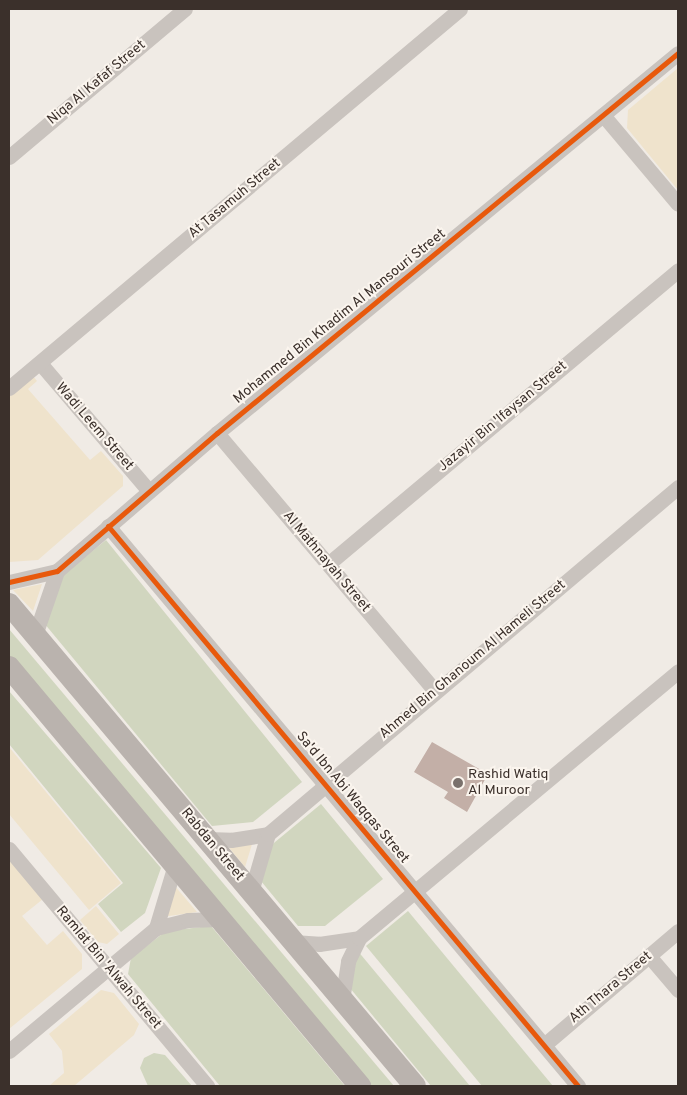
<!DOCTYPE html>
<html>
<head>
<meta charset="utf-8">
<style>
  body { margin:0 }
  #map { position:relative; width:687px; height:1095px; overflow:hidden; background:#f0ebe5; font-family:Overpass,sans-serif }
  div>[style] { position:absolute }
  .green>* { inset:0; background:#d1d6bf }
  .sand>* { inset:0; background:#efe3cc }
  .building>* { inset:0; background:#c3afa7 }
  .street>* { height:15px; margin:-7.5px; padding:0 7.5px; transform-origin:7.5px; border-radius:7.5px; background:#c9c3be }
  .secondary>* { height:22px; margin:-11px; padding:0 11px; transform-origin:11px; border-radius:11px; background:#bab3ae }
  .cycleway>* { height:5px; margin:-2.5px; padding:0 2.5px; transform-origin:2.5px; border-radius:2.5px; background:#e8590c }
  .dots>* { width:14px; height:14px; translate:-50% -50%; box-sizing:border-box; border:2px solid #fbf5ee; border-radius:50% }
  span { translate:-50% -50%; white-space:nowrap; text-align:center; line-height:1.15; -webkit-text-stroke:4px #fbf5ee; paint-order:stroke }
  .street-label { font-size:14px; color:#3b302b }
  .poi-label { font-size:14px; color:#3b302b }
  .left { translate:0 -50%; text-align:left }
  .frame { position:absolute; inset:0; border:10px solid #3b302b; pointer-events:none }
</style>
</head>
<body>
<div id="map">
  <div class="green">
    <i style="clip-path:polygon(106px 540px,302px 782px,253px 822px,212px 826px,44px 623px,58px 579px)"></i>
    <i style="clip-path:polygon(9px 629px,394px 1086px,371px 1086px,9px 656px)"></i>
    <i style="clip-path:polygon(9px 691px,161px 868px,145px 913px,121px 932px,98px 904px,123px 883px,9px 744px)"></i>
    <i style="clip-path:polygon(321px 804px,383px 879px,325px 926px,298px 926px,256px 875px,263px 852px)"></i>
    <i style="clip-path:polygon(408px 911px,553px 1086px,482px 1086px,366px 946px)"></i>
    <i style="clip-path:polygon(211px 926px,345px 1086px,220px 1086px,128px 974px,131px 958px,166px 931px)"></i>
    <i style="clip-path:polygon(357px 950px,470px 1086px,431px 1086px,345px 982px)"></i>
    <i style="clip-path:polygon(154px 1053px,165px 1055px,192px 1086px,148px 1086px,140px 1068px,144px 1058px)"></i>
  </div>
  <div class="sand">
    <i style="clip-path:polygon(678px 68px,678px 190px,627px 128px,628px 110px)"></i>
    <i style="clip-path:polygon(33px 376px,37px 381px,28px 389px,90px 460px,101px 451px,123px 476px,123px 486px,38px 560px,9px 562px,9px 392px)"></i>
    <i style="clip-path:polygon(42px 584px,33px 611px,13px 590px)"></i>
    <i style="clip-path:polygon(9px 747px,121px 883px,89px 910px,9px 814px)"></i>
    <i style="clip-path:polygon(253px 841px,245px 867px,226px 844px)"></i>
    <i style="clip-path:polygon(9px 858px,43px 899px,22px 916px,47px 945px,63px 931px,82px 954px,82px 969px,9px 1029px)"></i>
    <i style="clip-path:polygon(174px 885px,197px 912px,162px 917px)"></i>
    <i style="clip-path:polygon(96px 906px,119px 934px,107px 944px,98px 942px,80px 920px)"></i>
    <i style="clip-path:polygon(101px 990px,114px 993px,139px 1024px,134px 1035px,74px 1086px,49px 1086px,64px 1073px,62px 1051px,49px 1034px)"></i>
  </div>
  <div class="building">
    <i style="clip-path:polygon(432px 742px,488px 774px,467px 812px,444px 798px,448px 792px,414px 772px)"></i>
  </div>
  <div class="street">
    <i style="left:603px;top:115px;width:116px;rotate:49.9deg"></i>
    <i style="left:9px;top:157px;width:230px;rotate:-40.1deg"></i>
    <i style="left:40px;top:363px;width:168px;rotate:49.6deg"></i>
    <i style="left:9px;top:388px;width:589px;rotate:-40.04deg"></i>
    <i style="left:217px;top:433px;width:338px;rotate:49.8deg"></i>
    <i style="left:108px;top:526px;width:731px;rotate:49.99deg"></i>
    <i style="left:328px;top:564px;width:457px;rotate:-40deg"></i>
    <i style="left:9px;top:582px;width:49px;rotate:-12.9deg"></i>
    <i style="left:57px;top:571px;width:211px;rotate:-40.8deg"></i>
    <i style="left:217px;top:433px;width:597px;rotate:-39.5deg"></i>
    <i style="left:35px;top:635px;width:68px;rotate:-71deg"></i>
    <i style="left:207px;top:839px;width:24px;rotate:2deg"></i>
    <i style="left:231px;top:840px;width:37px;rotate:-9deg"></i>
    <i style="left:9px;top:849px;width:309px;rotate:50.1deg"></i>
    <i style="left:251px;top:892px;width:60px;rotate:-73.7deg"></i>
    <i style="left:268px;top:834px;width:537px;rotate:-40.24deg"></i>
    <i style="left:156px;top:928px;width:63px;rotate:-73.3deg"></i>
    <i style="left:293px;top:942px;width:26px;rotate:4deg"></i>
    <i style="left:319px;top:944px;width:40px;rotate:-8.5deg"></i>
    <i style="left:649px;top:956px;width:45px;rotate:49.5deg"></i>
    <i style="left:342px;top:1000px;width:39px;rotate:-81deg"></i>
    <i style="left:348px;top:961px;width:25px;rotate:-64deg"></i>
    <i style="left:359px;top:938px;width:416px;rotate:-39.9deg"></i>
    <i style="left:544px;top:1045px;width:176px;rotate:-40.4deg"></i>
    <i style="left:9px;top:1051px;width:192px;rotate:-39.9deg"></i>
    <i style="left:156px;top:928px;width:33px;rotate:-14deg"></i>
    <i style="left:188px;top:920px;width:32px;rotate:-2deg"></i>
  </div>
  <div class="secondary">
    <i style="left:9px;top:604px;width:630px;rotate:49.89deg"></i>
    <i style="left:9px;top:667px;width:547px;rotate:50.05deg"></i>
  </div>
  <div class="cycleway">
    <i style="left:108px;top:526px;width:731px;rotate:49.99deg"></i>
    <i style="left:9px;top:582px;width:49px;rotate:-12.9deg"></i>
    <i style="left:57px;top:571px;width:211px;rotate:-40.8deg"></i>
    <i style="left:217px;top:433px;width:597px;rotate:-39.5deg"></i>
  </div>
  <div class="dots">
    <i style="left:458px;top:783px;background:#7a716c"></i>
  </div>
  <div class="street-label">
    <span style="left:97px;top:83px;rotate:-40deg">Niqa Al Kafaf Street</span>
    <span style="left:235px;top:199px;rotate:-40deg">At Tasamuh Street</span>
    <span style="left:340px;top:317px;rotate:-39deg">Mohammed Bin Khadim Al Mansouri Street</span>
    <span style="left:503px;top:417px;rotate:-40deg">Jazayir Bin 'Ifaysan Street</span>
    <span style="left:94px;top:427px;rotate:49deg">Wadi Leem Street</span>
    <span style="left:326px;top:562px;rotate:50deg">Al Mathnayah Street</span>
    <span style="left:473px;top:660px;rotate:-40deg">Ahmed Bin Ghanoum Al Hameli Street</span>
    <span style="left:352px;top:798px;rotate:50deg">Sa'd Ibn Abi Waqqas Street</span>
    <span style="left:212px;top:845px;rotate:50deg">Rabdan Street</span>
    <span style="left:108px;top:968px;rotate:50deg">Ramlat Bin 'Alwah Street</span>
    <span style="left:611px;top:988px;rotate:-40deg">Ath Thara Street</span>
  </div>
  <div class="poi-label">
    <span class="left" style="left:468px;top:783px">Rashid Watiq<br>Al Muroor</span>
  </div>
  <div class="frame"></div>
</div>
</body>
</html>
